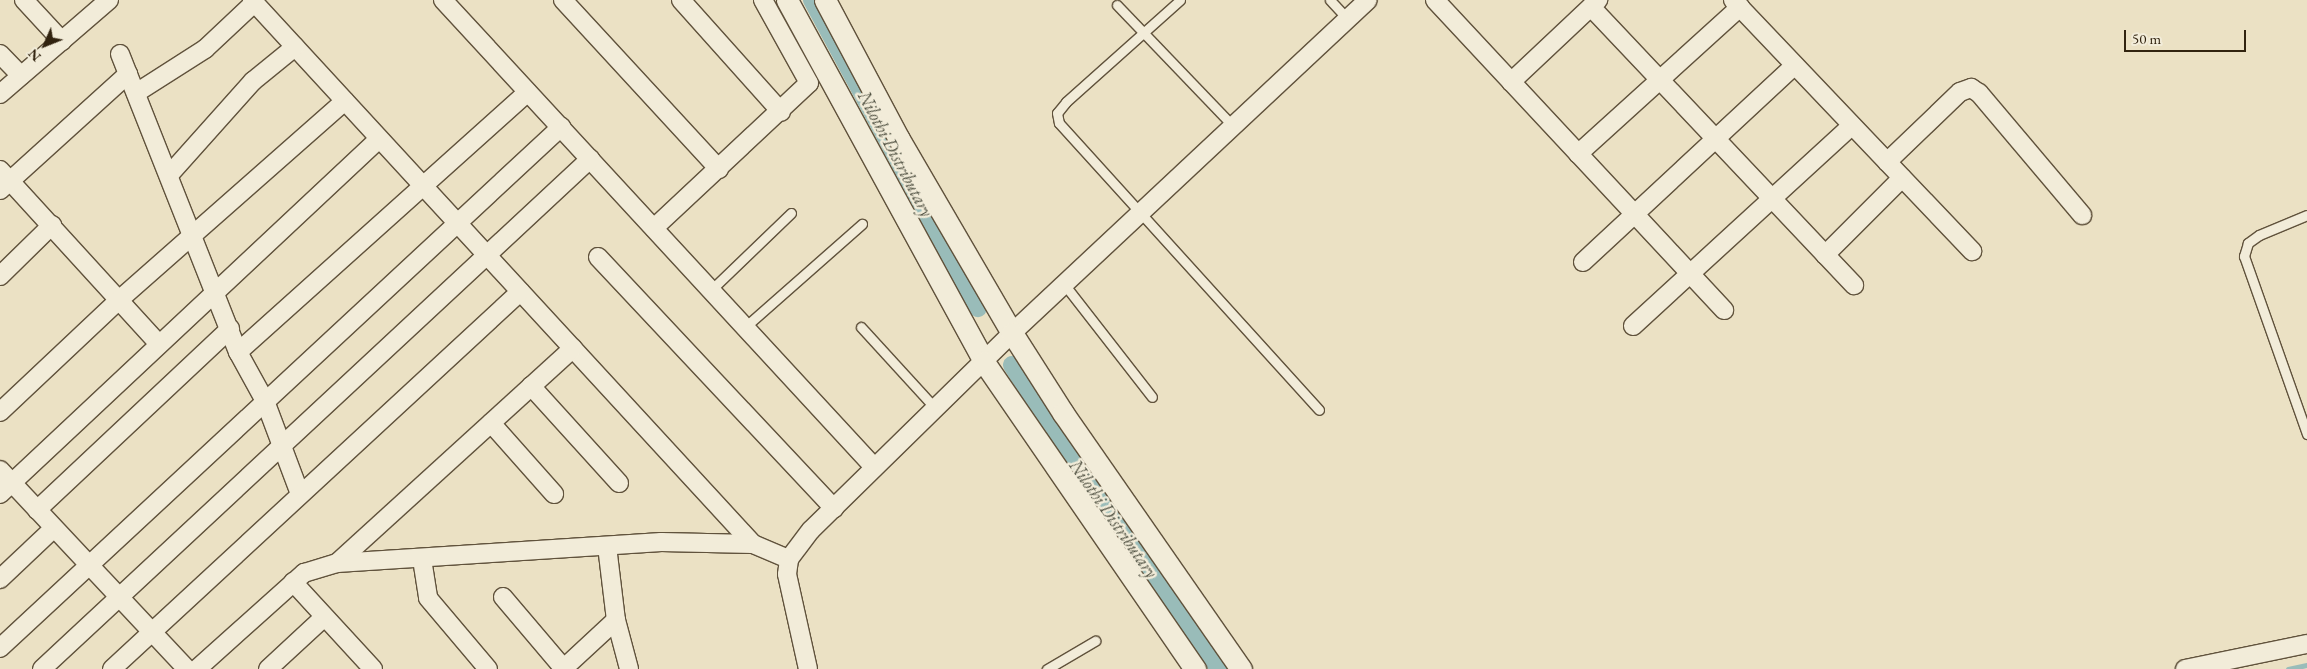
<!DOCTYPE html>
<html>
<head>
<meta charset="utf-8">
<style>
  body { margin:0 }
  #map { position:relative; width:2307px; height:669px; overflow:hidden; background:#ebe1c4; font-family:"EB Garamond",serif }
  div>[style] { position:absolute }
  .stream>* { height:5px; margin:-2.5px; padding:0 2.5px; transform-origin:2.5px; border-radius:2.5px; background:#99bcb9 }
  .canal>* { height:18px; margin:-9px; padding:0 9px; transform-origin:9px; border-radius:9px; background:#99bcb9 }
  .roads { filter:drop-shadow(1px 0 #60523c) drop-shadow(-1px 0 #60523c) drop-shadow(0 1px #60523c) drop-shadow(0 -1px #60523c) }
  .service>* { height:9px; margin:-4.5px; padding:0 4.5px; transform-origin:4.5px; border-radius:4.5px; background:#f2ecd9 }
  .minor>* { height:18px; margin:-9px; padding:0 9px; transform-origin:9px; border-radius:9px; background:#f2ecd9 }
  .tertiary>* { height:21px; margin:-10.5px; padding:0 10.5px; transform-origin:10.5px; border-radius:10.5px; background:#f2ecd9 }
  span { translate:-50% -50%; white-space:nowrap; text-align:center; line-height:1.15; -webkit-text-stroke:5px #f2ecd9; paint-order:stroke }
  .water-label { font-size:18px; color:#505142; font-style:italic }
  .north { position:absolute; left:20px; top:20px; width:50px; height:50px; -webkit-text-stroke:4px #f2ecd9; paint-order:stroke; rotate:226deg; font-size:14px; font-weight:700; line-height:20px; text-align:center; color:#31230f }
  .north::after { content:''; display:block; margin:auto; width:18px; height:22px; background:#31230f; clip-path:polygon(50% 0,100% 100%,50% 72%,0 100%) }
  .scale { position:absolute; left:2124px; top:30px; width:122px; height:22px; box-sizing:border-box; border:2px solid #31230f; border-top:0; padding-left:6px; font-size:15px; line-height:18px; white-space:nowrap; color:#31230f; -webkit-text-stroke:4px #f2ecd9; paint-order:stroke }
</style>
</head>
<body>
<div id="map">
  <div class="stream">
    <i style="left:2288px;top:669px;width:19px;rotate:-12deg"></i>
  </div>
  <div class="canal">
    <i style="left:812px;top:0;width:350px;rotate:61.7deg"></i>
    <i style="left:1012px;top:365px;width:90px;rotate:58.6deg"></i>
    <i style="left:1059px;top:442px;width:278px;rotate:54.8deg"></i>
  </div>
  <div class="roads">
    <div class="service">
      <i style="left:1180px;top:0;width:153px;rotate:138.2deg"></i>
      <i style="left:1066px;top:102px;width:14px;rotate:129deg"></i>
      <i style="left:1057px;top:113px;width:10px;rotate:79deg"></i>
      <i style="left:1059px;top:123px;width:387px;rotate:47.8deg"></i>
      <i style="left:1330px;top:0;width:26px;rotate:47deg"></i>
      <i style="left:1117px;top:5px;width:168px;rotate:46.2deg"></i>
      <i style="left:2307px;top:215px;width:52px;rotate:157.4deg"></i>
      <i style="left:2259px;top:235px;width:14px;rotate:144deg"></i>
      <i style="left:2248px;top:243px;width:14px;rotate:107deg"></i>
      <i style="left:2244px;top:256px;width:189px;rotate:70.5deg"></i>
      <i style="left:1064px;top:284px;width:143px;rotate:52.1deg"></i>
      <i style="left:711px;top:290px;width:111px;rotate:-43.9deg"></i>
      <i style="left:745px;top:327px;width:156px;rotate:-41.4deg"></i>
      <i style="left:861px;top:327px;width:110px;rotate:47.6deg"></i>
      <i style="left:1047px;top:669px;width:56px;rotate:-30.3deg"></i>
    </div>
    <div class="minor">
      <i style="left:24px;top:0;width:56px;rotate:47.2deg"></i>
      <i style="left:252px;top:0;width:740px;rotate:47.36deg"></i>
      <i style="left:753px;top:544px;width:39px;rotate:23deg"></i>
      <i style="left:443px;top:0;width:634px;rotate:47.3deg"></i>
      <i style="left:563px;top:0;width:230px;rotate:47.3deg"></i>
      <i style="left:681px;top:0;width:150px;rotate:48.2deg"></i>
      <i style="left:1435px;top:0;width:424px;rotate:47deg"></i>
      <i style="left:1733px;top:0;width:347px;rotate:46.4deg"></i>
      <i style="left:1591px;top:7px;width:383px;rotate:46.6deg"></i>
      <i style="left:0;top:54px;width:30px;rotate:46deg"></i>
      <i style="left:120px;top:54px;width:321px;rotate:68.4deg"></i>
      <i style="left:238px;top:352px;width:56px;rotate:61.1deg"></i>
      <i style="left:265px;top:401px;width:99px;rotate:69.4deg"></i>
      <i style="left:1511px;top:82px;width:120px;rotate:-43.3deg"></i>
      <i style="left:136px;top:93px;width:82px;rotate:-32.5deg"></i>
      <i style="left:205px;top:49px;width:67px;rotate:-43.2deg"></i>
      <i style="left:0;top:94px;width:144px;rotate:-40.8deg"></i>
      <i style="left:1578px;top:154px;width:219px;rotate:-42.2deg"></i>
      <i style="left:1887px;top:162px;width:101px;rotate:-43.8deg"></i>
      <i style="left:1960px;top:92px;width:12px;rotate:-20deg"></i>
      <i style="left:1971px;top:88px;width:9px;rotate:32deg"></i>
      <i style="left:1979px;top:93px;width:160px;rotate:49.8deg"></i>
      <i style="left:0;top:170px;width:236px;rotate:47.6deg"></i>
      <i style="left:169px;top:175px;width:126px;rotate:-48.2deg"></i>
      <i style="left:253px;top:81px;width:54px;rotate:-39deg"></i>
      <i style="left:0;top:190px;width:173px;rotate:-42.2deg"></i>
      <i style="left:654px;top:228px;width:212px;rotate:-43.1deg"></i>
      <i style="left:809px;top:83px;width:95px;rotate:-119deg"></i>
      <i style="left:1825px;top:255px;width:109px;rotate:-45deg"></i>
      <i style="left:598px;top:257px;width:345px;rotate:46.8deg"></i>
      <i style="left:1583px;top:262px;width:289px;rotate:-42.9deg"></i>
      <i style="left:0;top:276px;width:73px;rotate:-44.4deg"></i>
      <i style="left:1633px;top:326px;width:297px;rotate:-42.5deg"></i>
      <i style="left:238px;top:352px;width:389px;rotate:-41.9deg"></i>
      <i style="left:531px;top:386px;width:131px;rotate:47.8deg"></i>
      <i style="left:0;top:412px;width:163px;rotate:-43.3deg"></i>
      <i style="left:119px;top:300px;width:301px;rotate:-41.4deg"></i>
      <i style="left:491px;top:423px;width:95px;rotate:48.4deg"></i>
      <i style="left:0;top:470px;width:273px;rotate:46.8deg"></i>
      <i style="left:0;top:494px;width:519px;rotate:-43.13deg"></i>
      <i style="left:37px;top:510px;width:265px;rotate:-43.2deg"></i>
      <i style="left:607px;top:546px;width:75px;rotate:83.1deg"></i>
      <i style="left:616px;top:620px;width:51px;rotate:75.1deg"></i>
      <i style="left:422px;top:559px;width:39px;rotate:81deg"></i>
      <i style="left:428px;top:598px;width:93px;rotate:49.8deg"></i>
      <i style="left:337px;top:563px;width:319px;rotate:-42.3deg"></i>
      <i style="left:0;top:579px;width:74px;rotate:-43.4deg"></i>
      <i style="left:293px;top:582px;width:118px;rotate:47.4deg"></i>
      <i style="left:503px;top:597px;width:94px;rotate:49.7deg"></i>
      <i style="left:0;top:648px;width:766px;rotate:-42.88deg"></i>
      <i style="left:42px;top:669px;width:749px;rotate:-42.94deg"></i>
      <i style="left:112px;top:669px;width:556px;rotate:-42.74deg"></i>
      <i style="left:197px;top:669px;width:144px;rotate:-41.9deg"></i>
      <i style="left:304px;top:573px;width:34px;rotate:-17deg"></i>
      <i style="left:337px;top:563px;width:325px;rotate:-3.7deg"></i>
      <i style="left:661px;top:542px;width:92px;rotate:1.2deg"></i>
      <i style="left:268px;top:669px;width:75px;rotate:-42.8deg"></i>
      <i style="left:563px;top:669px;width:72px;rotate:-42.8deg"></i>
      <i style="left:808px;top:669px;width:97px;rotate:-102.5deg"></i>
      <i style="left:787px;top:574px;width:15px;rotate:-82deg"></i>
      <i style="left:789px;top:559px;width:36px;rotate:-53deg"></i>
      <i style="left:811px;top:530px;width:281px;rotate:-44.4deg"></i>
      <i style="left:1012px;top:333px;width:487px;rotate:-43.1deg"></i>
      <i style="left:2185px;top:669px;width:125px;rotate:-11.6deg"></i>
    </div>
    <div class="tertiary">
      <i style="left:787px;top:0;width:412px;rotate:61.4deg"></i>
      <i style="left:984px;top:362px;width:373px;rotate:55.5deg"></i>
      <i style="left:825px;top:0;width:157px;rotate:62deg"></i>
      <i style="left:899px;top:139px;width:225px;rotate:59.8deg"></i>
      <i style="left:1012px;top:333px;width:95px;rotate:57.5deg"></i>
      <i style="left:1063px;top:413px;width:312px;rotate:55.2deg"></i>
    </div>
  </div>
  <div class="water-label">
    <span style="left:895px;top:154px;rotate:62deg">Nilothi Distributary</span>
    <span style="left:1113px;top:519px;rotate:55deg">Nilothi Distributary</span>
  </div>
  <div class="north">N</div>
  <div class="scale">50 m</div>
</div>
</body>
</html>
